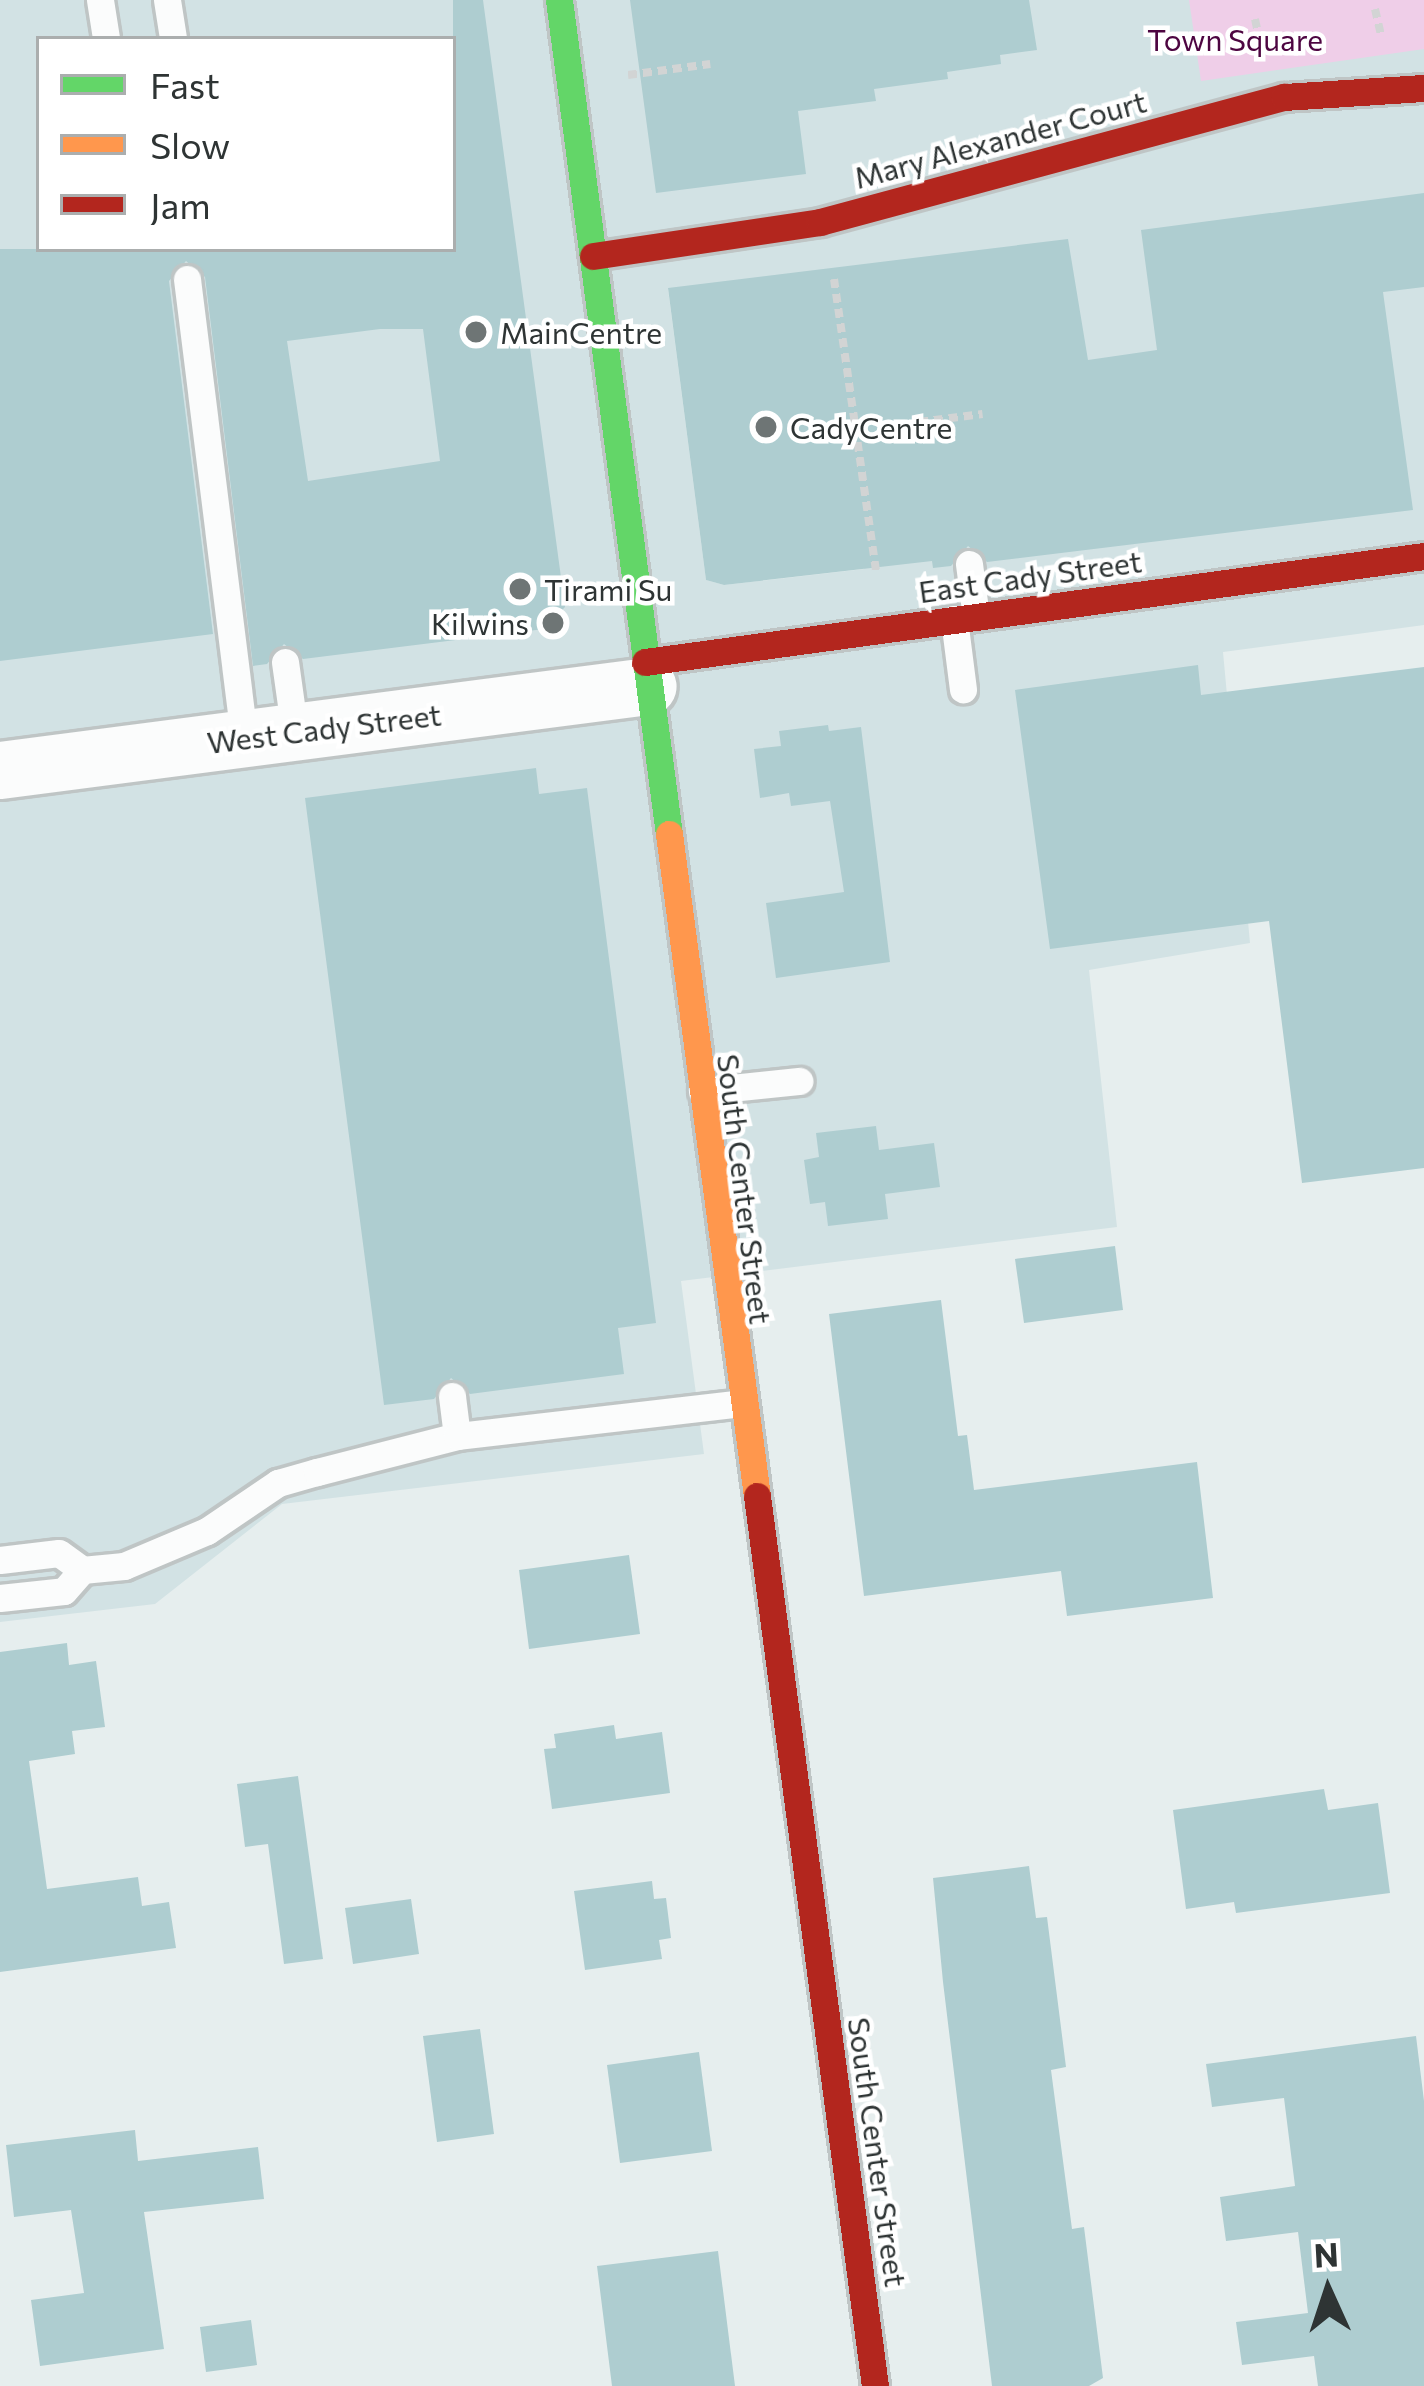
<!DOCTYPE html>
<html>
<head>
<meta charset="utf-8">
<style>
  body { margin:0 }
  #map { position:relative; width:1424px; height:2386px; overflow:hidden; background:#e6eeee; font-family:Commissioner,sans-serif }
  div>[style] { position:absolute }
  .built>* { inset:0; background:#d2e2e4 }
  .green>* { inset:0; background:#efcee8 }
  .building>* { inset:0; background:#aecdd0 }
  .path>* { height:8px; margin-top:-4px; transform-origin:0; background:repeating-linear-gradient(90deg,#d2d4d4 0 9px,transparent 0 15px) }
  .roads { filter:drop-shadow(3px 0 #bfc5c5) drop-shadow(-3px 0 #bfc5c5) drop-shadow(0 3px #bfc5c5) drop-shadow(0 -3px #bfc5c5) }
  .lane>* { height:27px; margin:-13.5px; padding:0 13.5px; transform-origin:13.5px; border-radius:13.5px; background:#fbfcfc }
  .street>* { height:57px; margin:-28.5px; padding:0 28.5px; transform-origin:28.5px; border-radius:28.5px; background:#fbfcfc }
  .fast>* { height:27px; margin:-13.5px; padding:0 13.5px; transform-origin:13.5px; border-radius:13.5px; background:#63d668 }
  .slow>* { height:27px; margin:-13.5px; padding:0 13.5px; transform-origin:13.5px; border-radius:13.5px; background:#ff974d }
  .jam>* { height:27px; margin:-13.5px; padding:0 13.5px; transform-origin:13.5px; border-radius:13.5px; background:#b3261e }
  .dots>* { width:33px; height:33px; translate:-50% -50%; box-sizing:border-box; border:6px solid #fff; border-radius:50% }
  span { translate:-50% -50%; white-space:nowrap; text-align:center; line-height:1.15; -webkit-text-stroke:9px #fff; paint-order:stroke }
  .park-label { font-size:30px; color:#4d0541 }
  .street-label { font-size:30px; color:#2e3434 }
  .poi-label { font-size:30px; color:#2e3434 }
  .left { translate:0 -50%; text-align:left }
  .right { translate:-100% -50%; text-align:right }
  .legend { position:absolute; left:36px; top:36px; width:420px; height:216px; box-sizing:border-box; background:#fff; border:3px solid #abaeae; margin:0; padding:15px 21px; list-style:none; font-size:36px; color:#2e3434 }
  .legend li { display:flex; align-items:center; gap:24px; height:60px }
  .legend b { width:60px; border:3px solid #abaeae }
  .north { position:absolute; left:1268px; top:2230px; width:120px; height:120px; -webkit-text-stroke:9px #fff; paint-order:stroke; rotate:357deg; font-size:33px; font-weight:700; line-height:48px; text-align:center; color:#2e3434 }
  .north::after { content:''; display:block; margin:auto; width:42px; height:54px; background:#2e3434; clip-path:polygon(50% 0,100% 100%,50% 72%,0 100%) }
</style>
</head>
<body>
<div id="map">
  <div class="built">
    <i style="clip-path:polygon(evenodd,0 0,1424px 0,1424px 625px,1223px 652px,1250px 943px,1089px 970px,1117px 1227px,681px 1281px,704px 1454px,282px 1504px,155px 1604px,0 1622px,0 0,39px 39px,453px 39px,453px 249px,39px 249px,39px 39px,0 0,668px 289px,848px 420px,864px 569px,724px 585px,706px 580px,668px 289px)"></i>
  </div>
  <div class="green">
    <i style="clip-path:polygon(1189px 0,1424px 0,1424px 49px,1201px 81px)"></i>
  </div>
  <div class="building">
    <i style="clip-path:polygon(evenodd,453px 0,483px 0,565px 607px,544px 629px,303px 659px,284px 644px,267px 664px,253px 666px,205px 277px,186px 261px,169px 281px,213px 634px,0 661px,0 249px,453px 249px,453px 0,380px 329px,423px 329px,440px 461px,308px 481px,287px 341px,380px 329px)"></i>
    <i style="clip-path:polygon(630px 0,1029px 0,1037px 50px,1000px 55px,1001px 64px,947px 72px,948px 79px,874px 89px,876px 101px,798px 111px,806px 174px,656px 193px)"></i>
    <i style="clip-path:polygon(1424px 193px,1424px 287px,1383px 292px,1413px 510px,987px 562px,968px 546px,951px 566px,933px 568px,932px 561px,724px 585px,706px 580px,668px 288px,1068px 239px,1088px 360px,1157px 350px,1141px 230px)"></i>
    <i style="clip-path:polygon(1198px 665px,1201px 695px,1424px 667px,1424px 1168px,1302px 1183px,1269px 921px,1050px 949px,1015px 690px)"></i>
    <i style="clip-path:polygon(828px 725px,829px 731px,861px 727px,890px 962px,776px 978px,766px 903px,844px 892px,830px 801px,791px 806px,789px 793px,760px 798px,754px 749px,781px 746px,779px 731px)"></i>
    <i style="clip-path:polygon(536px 768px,539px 794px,587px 788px,656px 1323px,618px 1328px,624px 1374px,470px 1394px,451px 1378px,434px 1399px,384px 1405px,305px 798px)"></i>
    <i style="clip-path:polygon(876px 1126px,879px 1150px,934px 1143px,940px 1187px,885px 1194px,888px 1219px,828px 1226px,825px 1202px,810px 1204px,804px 1160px,819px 1157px,816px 1133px)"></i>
    <i style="clip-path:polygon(1115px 1246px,1123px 1310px,1024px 1323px,1015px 1259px)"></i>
    <i style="clip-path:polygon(941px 1300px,958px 1436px,967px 1435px,974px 1490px,1197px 1462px,1213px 1598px,1067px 1616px,1061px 1571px,864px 1596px,829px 1314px)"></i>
    <i style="clip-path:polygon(629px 1555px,640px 1634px,529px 1649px,519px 1570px)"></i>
    <i style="clip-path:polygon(67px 1643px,69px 1665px,96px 1661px,105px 1727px,72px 1731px,75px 1754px,29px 1761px,47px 1889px,138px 1877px,142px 1906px,169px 1902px,176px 1948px,0 1972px,0 1652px)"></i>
    <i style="clip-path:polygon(614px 1725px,616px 1739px,662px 1732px,670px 1793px,552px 1809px,544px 1749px,556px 1748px,554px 1734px)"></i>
    <i style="clip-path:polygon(298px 1776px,323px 1959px,284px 1964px,268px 1844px,245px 1847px,237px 1784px)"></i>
    <i style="clip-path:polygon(1324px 1789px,1328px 1810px,1378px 1803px,1390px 1893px,1236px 1913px,1234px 1902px,1186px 1909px,1173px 1810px)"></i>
    <i style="clip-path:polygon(1029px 1866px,1036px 1918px,1047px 1917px,1066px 2067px,1051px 2070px,1072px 2229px,1084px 2227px,1103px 2378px,1089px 2386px,992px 2386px,943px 1982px,933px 1878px)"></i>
    <i style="clip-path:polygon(652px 1881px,654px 1899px,666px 1898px,671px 1938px,659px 1940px,662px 1959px,585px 1970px,574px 1891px)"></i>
    <i style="clip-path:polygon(411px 1899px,419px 1954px,353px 1964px,345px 1908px)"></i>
    <i style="clip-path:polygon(480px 2029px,494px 2134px,437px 2142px,423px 2036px)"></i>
    <i style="clip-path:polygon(1416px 2036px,1424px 2101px,1424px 2386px,1318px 2386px,1314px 2356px,1242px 2365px,1236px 2322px,1308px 2313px,1298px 2232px,1226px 2241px,1220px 2197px,1295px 2186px,1284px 2098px,1212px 2107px,1206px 2064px)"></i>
    <i style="clip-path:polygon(699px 2052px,712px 2151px,620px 2163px,607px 2065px)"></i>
    <i style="clip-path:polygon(135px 2130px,138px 2161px,258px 2147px,264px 2199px,144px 2212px,164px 2349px,40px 2366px,31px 2300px,84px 2293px,71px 2210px,14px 2217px,6px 2145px)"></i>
    <i style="clip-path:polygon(718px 2251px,735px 2386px,612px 2386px,597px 2266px)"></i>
    <i style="clip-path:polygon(251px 2320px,257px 2365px,206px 2372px,200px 2327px)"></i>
  </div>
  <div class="path">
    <i style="left:1375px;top:9px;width:27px;rotate:77deg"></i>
    <i style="left:1255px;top:19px;width:25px;rotate:78deg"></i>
    <i style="left:628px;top:75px;width:83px;rotate:-7.6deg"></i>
    <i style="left:834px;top:279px;width:296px;rotate:81.8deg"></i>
    <i style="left:919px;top:422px;width:64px;rotate:-7.2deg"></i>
  </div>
  <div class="roads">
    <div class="lane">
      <i style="left:100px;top:0;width:39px;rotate:81deg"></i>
      <i style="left:167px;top:0;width:39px;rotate:81deg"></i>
      <i style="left:187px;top:279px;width:464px;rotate:82.9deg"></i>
      <i style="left:969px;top:564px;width:53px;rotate:82.5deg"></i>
      <i style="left:954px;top:619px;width:71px;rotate:82.7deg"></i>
      <i style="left:285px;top:662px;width:72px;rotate:82deg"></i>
      <i style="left:702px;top:1091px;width:98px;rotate:-5.9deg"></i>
      <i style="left:452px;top:1396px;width:40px;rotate:82.9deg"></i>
      <i style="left:0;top:1560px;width:59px;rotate:-6.8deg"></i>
      <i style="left:59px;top:1553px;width:29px;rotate:36deg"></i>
      <i style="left:82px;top:1570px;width:42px;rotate:-5.4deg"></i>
      <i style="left:124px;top:1566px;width:90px;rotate:-22.9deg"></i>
      <i style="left:207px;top:1531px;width:86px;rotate:-34.1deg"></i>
      <i style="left:278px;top:1483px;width:41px;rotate:-15.8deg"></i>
      <i style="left:317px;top:1472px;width:145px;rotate:-14.4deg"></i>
      <i style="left:457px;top:1436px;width:286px;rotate:-6.6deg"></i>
      <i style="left:0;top:1598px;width:64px;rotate:-6.2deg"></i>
      <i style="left:64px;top:1591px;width:28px;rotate:-49deg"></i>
    </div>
    <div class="street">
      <i style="left:0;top:770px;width:653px;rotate:-7.39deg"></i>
    </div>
    <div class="fast">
      <i style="left:559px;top:0;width:841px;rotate:82.49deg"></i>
    </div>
    <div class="slow">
      <i style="left:669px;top:834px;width:668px;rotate:82.43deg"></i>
    </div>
    <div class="jam">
      <i style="left:593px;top:256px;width:230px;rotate:-8.5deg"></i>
      <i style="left:820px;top:222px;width:481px;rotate:-15.1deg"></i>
      <i style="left:1284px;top:97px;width:140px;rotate:-3.7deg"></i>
      <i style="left:645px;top:662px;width:786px;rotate:-7.75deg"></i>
      <i style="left:757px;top:1496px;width:898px;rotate:82.45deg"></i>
    </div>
  </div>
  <div class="dots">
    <i style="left:476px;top:332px;background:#6e7575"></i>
    <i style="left:766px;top:427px;background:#6e7575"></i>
    <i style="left:520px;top:589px;background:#6e7575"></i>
    <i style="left:553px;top:623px;background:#6e7575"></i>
  </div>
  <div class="park-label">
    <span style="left:1235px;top:39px">Town Square</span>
  </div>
  <div class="street-label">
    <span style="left:1000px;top:139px;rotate:-15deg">Mary Alexander Court</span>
    <span style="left:1030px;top:576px;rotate:-8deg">East Cady Street</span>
    <span style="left:324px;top:728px;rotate:-7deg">West Cady Street</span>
    <span style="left:745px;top:1189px;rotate:83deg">South Center Street</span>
    <span style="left:878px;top:2152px;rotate:82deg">South Center Street</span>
  </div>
  <div class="poi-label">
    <span class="left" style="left:500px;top:332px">MainCentre</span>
    <span class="left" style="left:790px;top:427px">CadyCentre</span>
    <span class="left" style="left:544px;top:589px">Tirami Su</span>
    <span class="right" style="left:529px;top:623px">Kilwins</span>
  </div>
  <ul class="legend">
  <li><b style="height:15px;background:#63d668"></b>Fast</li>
  <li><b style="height:15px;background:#ff974d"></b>Slow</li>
  <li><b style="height:15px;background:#b3261e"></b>Jam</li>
  </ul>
  <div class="north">N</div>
</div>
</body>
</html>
